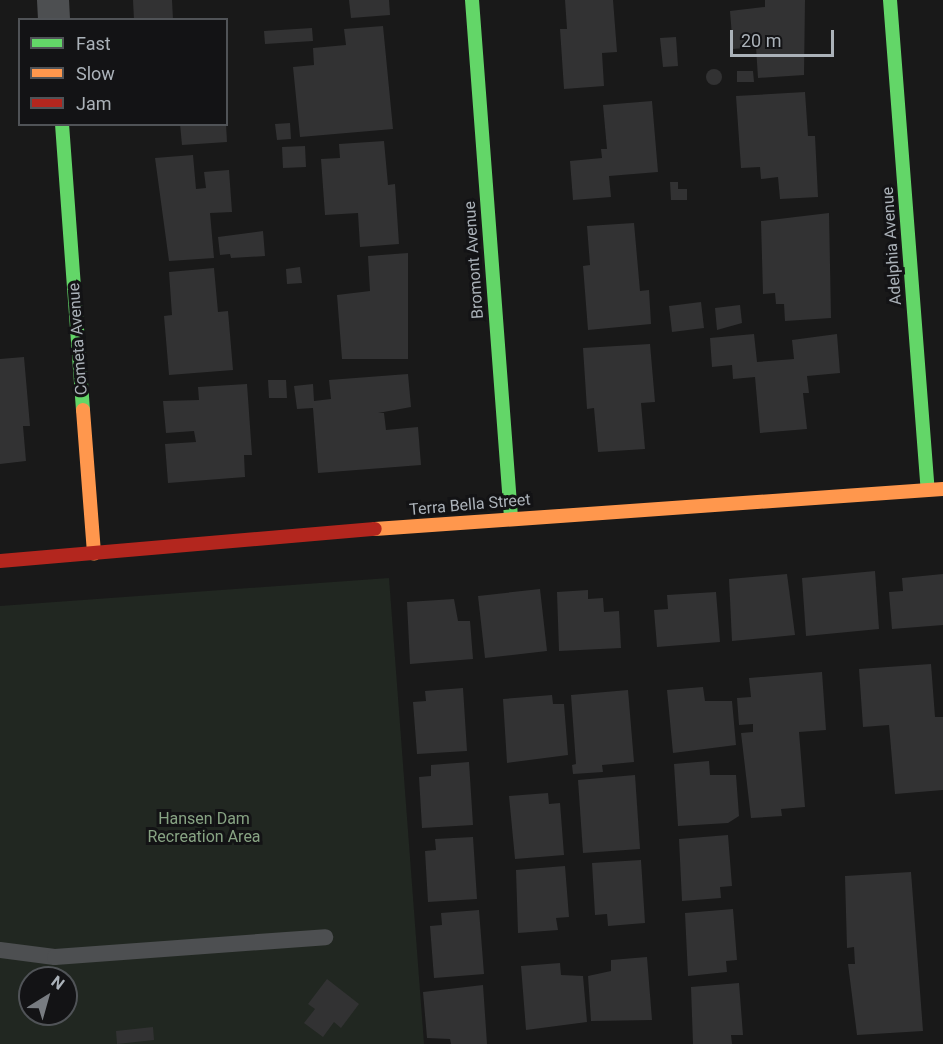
<!DOCTYPE html>
<html>
<head>
<meta charset="utf-8">
<style>
  body { margin:0 }
  #map { position:relative; width:943px; height:1044px; overflow:hidden; background:#191919; font-family:Roboto,sans-serif }
  div>[style] { position:absolute }
  .green>* { inset:0; background:#212721 }
  .building>* { inset:0; background:#323233 }
  .round { border-radius:50% }
  .lane>* { height:16px; margin:-8px; padding:0 8px; transform-origin:8px; border-radius:8px; background:#4d4f51 }
  .street>* { height:32px; margin:-16px; padding:0 16px; transform-origin:16px; border-radius:16px; background:#4d4f51 }
  .fast>* { height:14px; margin:-7px; padding:0 7px; transform-origin:7px; border-radius:7px; background:#63d668 }
  .slow>* { height:14px; margin:-7px; padding:0 7px; transform-origin:7px; border-radius:7px; background:#ff974d }
  .jam>* { height:14px; margin:-7px; padding:0 7px; transform-origin:7px; border-radius:7px; background:#b3261e }
  span { translate:-50% -50%; white-space:nowrap; text-align:center; line-height:1.15; -webkit-text-stroke:6px #131315; paint-order:stroke }
  .street-label { font-size:16px; color:#abb2b9 }
  .park-label { font-size:16px; color:#87a383 }
  .legend { position:absolute; left:18px; top:18px; width:210px; height:108px; box-sizing:border-box; background:#131315; border:2px solid #505357; margin:0; padding:8px 10px; list-style:none; font-size:18px; color:#abb2b9 }
  .legend li { display:flex; align-items:center; gap:12px; height:30px }
  .legend b { width:30px; border:2px solid #505357 }
  .north { position:absolute; left:18px; top:966px; width:60px; height:60px; box-sizing:border-box; background:#131315; border:2px solid #505357; border-radius:50%; rotate:37deg; font-size:16px; font-weight:700; line-height:24px; text-align:center; color:#abb2b9 }
  .north::after { content:''; display:block; margin:auto; width:21px; height:27px; background:#787c81; clip-path:polygon(50% 0,100% 100%,50% 72%,0 100%) }
  .scale { position:absolute; left:730px; top:30px; width:104px; height:27px; box-sizing:border-box; border:3px solid #abb2b9; border-top:0; padding-left:8px; font-size:18px; line-height:21px; white-space:nowrap; color:#abb2b9; -webkit-text-stroke:4px #131315; paint-order:stroke }
</style>
</head>
<body>
<div id="map">
  <div class="green">
    <i style="clip-path:polygon(evenodd,389px 578px,424px 1044px,0 1044px,0 606px,389px 578px,30px 978px,66px 978px,66px 1014px,30px 1014px,30px 978px)"></i>
  </div>
  <div class="building">
    <i style="clip-path:polygon(133px 0,172px 0,173px 20px,134px 20px)"></i>
    <i style="clip-path:polygon(349px 0,389px 0,390px 15px,351px 18px)"></i>
    <i style="clip-path:polygon(565px 0,613px 0,617px 52px,602px 53px,604px 86px,564px 89px,560px 29px,567px 29px)"></i>
    <i style="clip-path:polygon(765px 0,805px 0,804px 75px,758px 78px,756px 47px,733px 49px,730px 11px,765px 7px)"></i>
    <i style="clip-path:polygon(383px 26px,393px 129px,300px 137px,293px 67px,314px 65px,313px 48px,346px 45px,344px 29px)"></i>
    <i style="clip-path:polygon(312px 28px,313px 41px,265px 44px,264px 31px)"></i>
    <i style="clip-path:polygon(676px 37px,678px 66px,663px 67px,660px 38px)"></i>
    <i class="round" style="left:706px;top:69px;width:16px;height:16px"></i>
    <i style="clip-path:polygon(737px 71px,753px 71px,754px 82px,737px 82px)"></i>
    <i style="clip-path:polygon(805px 92px,808px 136px,815px 136px,818px 197px,780px 199px,778px 177px,761px 179px,760px 167px,741px 168px,736px 96px)"></i>
    <i style="clip-path:polygon(652px 101px,658px 172px,609px 176px,611px 197px,573px 200px,570px 161px,602px 158px,601px 149px,607px 149px,603px 105px)"></i>
    <i style="clip-path:polygon(290px 123px,291px 139px,277px 140px,275px 124px)"></i>
    <i style="clip-path:polygon(180px 124px,226px 124px,227px 142px,182px 145px)"></i>
    <i style="clip-path:polygon(384px 141px,388px 185px,395px 184px,399px 244px,360px 247px,358px 213px,325px 215px,321px 159px,340px 158px,339px 144px)"></i>
    <i style="clip-path:polygon(305px 146px,306px 167px,283px 168px,282px 147px)"></i>
    <i style="clip-path:polygon(193px 155px,196px 189px,206px 188px,204px 172px,229px 170px,232px 212px,210px 213px,214px 258px,169px 261px,155px 158px)"></i>
    <i style="clip-path:polygon(670px 182px,678px 182px,678px 189px,687px 189px,687px 200px,671px 200px)"></i>
    <i style="clip-path:polygon(829px 213px,831px 318px,785px 321px,784px 304px,776px 304px,775px 293px,763px 294px,761px 221px)"></i>
    <i style="clip-path:polygon(634px 223px,640px 291px,649px 290px,651px 324px,588px 330px,583px 266px,590px 265px,587px 226px)"></i>
    <i style="clip-path:polygon(263px 231px,265px 256px,231px 258px,230px 254px,220px 255px,218px 237px)"></i>
    <i style="clip-path:polygon(408px 253px,408px 359px,342px 359px,337px 295px,370px 291px,368px 256px)"></i>
    <i style="clip-path:polygon(300px 267px,302px 283px,287px 284px,286px 269px)"></i>
    <i style="clip-path:polygon(214px 268px,218px 312px,228px 311px,233px 370px,169px 375px,164px 316px,172px 315px,169px 272px)"></i>
    <i style="clip-path:polygon(701px 302px,704px 328px,672px 332px,669px 306px)"></i>
    <i style="clip-path:polygon(740px 305px,742px 323px,717px 330px,715px 308px)"></i>
    <i style="clip-path:polygon(754px 334px,757px 362px,794px 359px,792px 340px,837px 334px,840px 373px,807px 376px,809px 393px,803px 393px,807px 429px,760px 433px,755px 377px,733px 379px,732px 365px,712px 367px,710px 338px)"></i>
    <i style="clip-path:polygon(650px 344px,655px 402px,641px 403px,645px 449px,598px 452px,594px 408px,587px 409px,583px 348px)"></i>
    <i style="clip-path:polygon(24px 357px,30px 426px,23px 426px,26px 461px,0 464px,0 359px)"></i>
    <i style="clip-path:polygon(408px 374px,411px 407px,378px 413px,384px 413px,386px 430px,418px 427px,421px 465px,318px 473px,313px 408px,297px 409px,294px 386px,313px 384px,314px 401px,331px 399px,329px 380px)"></i>
    <i style="clip-path:polygon(268px 380px,286px 380px,287px 398px,269px 398px)"></i>
    <i style="clip-path:polygon(247px 384px,252px 455px,244px 455px,245px 477px,168px 483px,165px 444px,196px 442px,194px 431px,166px 433px,163px 401px,199px 400px,198px 387px)"></i>
    <i style="clip-path:polygon(875px 571px,879px 629px,806px 636px,802px 578px)"></i>
    <i style="clip-path:polygon(787px 574px,795px 635px,732px 641px,729px 579px)"></i>
    <i style="clip-path:polygon(943px 574px,943px 625px,892px 629px,889px 592px,903px 591px,902px 578px)"></i>
    <i style="clip-path:polygon(540px 589px,547px 651px,485px 658px,478px 596px)"></i>
    <i style="clip-path:polygon(588px 590px,588px 599px,603px 598px,604px 612px,619px 611px,621px 648px,559px 651px,557px 592px)"></i>
    <i style="clip-path:polygon(716px 592px,720px 642px,657px 647px,654px 610px,668px 609px,667px 595px)"></i>
    <i style="clip-path:polygon(454px 599px,458px 621px,470px 621px,473px 659px,410px 664px,407px 602px)"></i>
    <i style="clip-path:polygon(931px 664px,935px 717px,943px 717px,943px 790px,895px 794px,889px 725px,863px 727px,859px 669px)"></i>
    <i style="clip-path:polygon(822px 672px,826px 730px,799px 732px,805px 807px,781px 809px,782px 816px,751px 818px,741px 733px,753px 732px,753px 724px,739px 725px,737px 698px,751px 697px,749px 678px)"></i>
    <i style="clip-path:polygon(703px 687px,705px 701px,732px 701px,736px 745px,673px 753px,667px 690px)"></i>
    <i style="clip-path:polygon(463px 688px,467px 751px,417px 754px,413px 702px,426px 701px,425px 691px)"></i>
    <i style="clip-path:polygon(628px 690px,634px 762px,602px 765px,603px 772px,573px 774px,572px 765px,576px 764px,571px 695px)"></i>
    <i style="clip-path:polygon(552px 695px,553px 704px,564px 704px,568px 755px,507px 763px,503px 699px)"></i>
    <i style="clip-path:polygon(709px 761px,710px 775px,736px 775px,739px 816px,728px 823px,678px 826px,674px 764px)"></i>
    <i style="clip-path:polygon(469px 762px,473px 825px,422px 828px,419px 777px,431px 776px,431px 765px)"></i>
    <i style="clip-path:polygon(635px 775px,640px 849px,583px 853px,578px 780px)"></i>
    <i style="clip-path:polygon(548px 793px,549px 804px,560px 803px,564px 855px,515px 859px,509px 796px)"></i>
    <i style="clip-path:polygon(728px 835px,732px 886px,720px 887px,721px 898px,682px 901px,679px 839px)"></i>
    <i style="clip-path:polygon(473px 837px,477px 899px,428px 902px,425px 851px,436px 850px,435px 839px)"></i>
    <i style="clip-path:polygon(641px 860px,645px 923px,608px 926px,607px 914px,595px 915px,592px 863px)"></i>
    <i style="clip-path:polygon(565px 866px,569px 917px,556px 918px,558px 930px,518px 933px,516px 870px)"></i>
    <i style="clip-path:polygon(911px 872px,923px 1031px,857px 1035px,848px 964px,855px 964px,854px 947px,847px 948px,845px 876px)"></i>
    <i style="clip-path:polygon(733px 909px,737px 960px,726px 961px,727px 972px,688px 976px,685px 913px)"></i>
    <i style="clip-path:polygon(479px 910px,484px 974px,434px 978px,430px 926px,442px 925px,441px 913px)"></i>
    <i style="clip-path:polygon(647px 957px,652px 1020px,591px 1021px,588px 976px,611px 971px,611px 960px)"></i>
    <i style="clip-path:polygon(560px 963px,561px 975px,583px 976px,587px 1022px,526px 1030px,521px 966px)"></i>
    <i style="clip-path:polygon(327px 979px,359px 1004px,341px 1028px,334px 1022px,323px 1037px,304px 1023px,315px 1009px,308px 1004px)"></i>
    <i style="clip-path:polygon(739px 983px,743px 1035px,731px 1035px,732px 1044px,693px 1044px,691px 987px)"></i>
    <i style="clip-path:polygon(483px 985px,487px 1044px,451px 1044px,450px 1039px,427px 1038px,423px 992px)"></i>
    <i style="clip-path:polygon(153px 1027px,154px 1040px,117px 1044px,116px 1031px)"></i>
  </div>
  <div class="lane">
    <i style="left:0;top:950px;width:55px;rotate:7.3deg"></i>
    <i style="left:55px;top:957px;width:271px;rotate:-4.2deg"></i>
  </div>
  <div class="street">
    <i style="left:53px;top:0;width:20px;rotate:87deg"></i>
  </div>
  <div class="fast">
    <i style="left:472px;top:0;width:519px;rotate:85.69deg"></i>
    <i style="left:890px;top:0;width:491px;rotate:85.6deg"></i>
    <i style="left:62px;top:124px;width:287px;rotate:85.8deg"></i>
  </div>
  <div class="slow">
    <i style="left:83px;top:410px;width:144px;rotate:85.6deg"></i>
    <i style="left:375px;top:529px;width:569px;rotate:-4.03deg"></i>
  </div>
  <div class="jam">
    <i style="left:0;top:561px;width:376px;rotate:-4.9deg"></i>
  </div>
  <div class="street-label">
    <span style="left:892px;top:246px;rotate:-94deg">Adelphia Avenue</span>
    <span style="left:474px;top:260px;rotate:-94deg">Bromont Avenue</span>
    <span style="left:78px;top:339px;rotate:-94deg">Cometa Avenue</span>
    <span style="left:470px;top:505px;rotate:-5deg">Terra Bella Street</span>
  </div>
  <div class="park-label">
    <span style="left:204px;top:828px">Hansen Dam<br>Recreation Area</span>
  </div>
  <ul class="legend">
  <li><b style="height:8px;background:#63d668"></b>Fast</li>
  <li><b style="height:8px;background:#ff974d"></b>Slow</li>
  <li><b style="height:8px;background:#b3261e"></b>Jam</li>
  </ul>
  <div class="north">N</div>
  <div class="scale">20 m</div>
</div>
</body>
</html>
